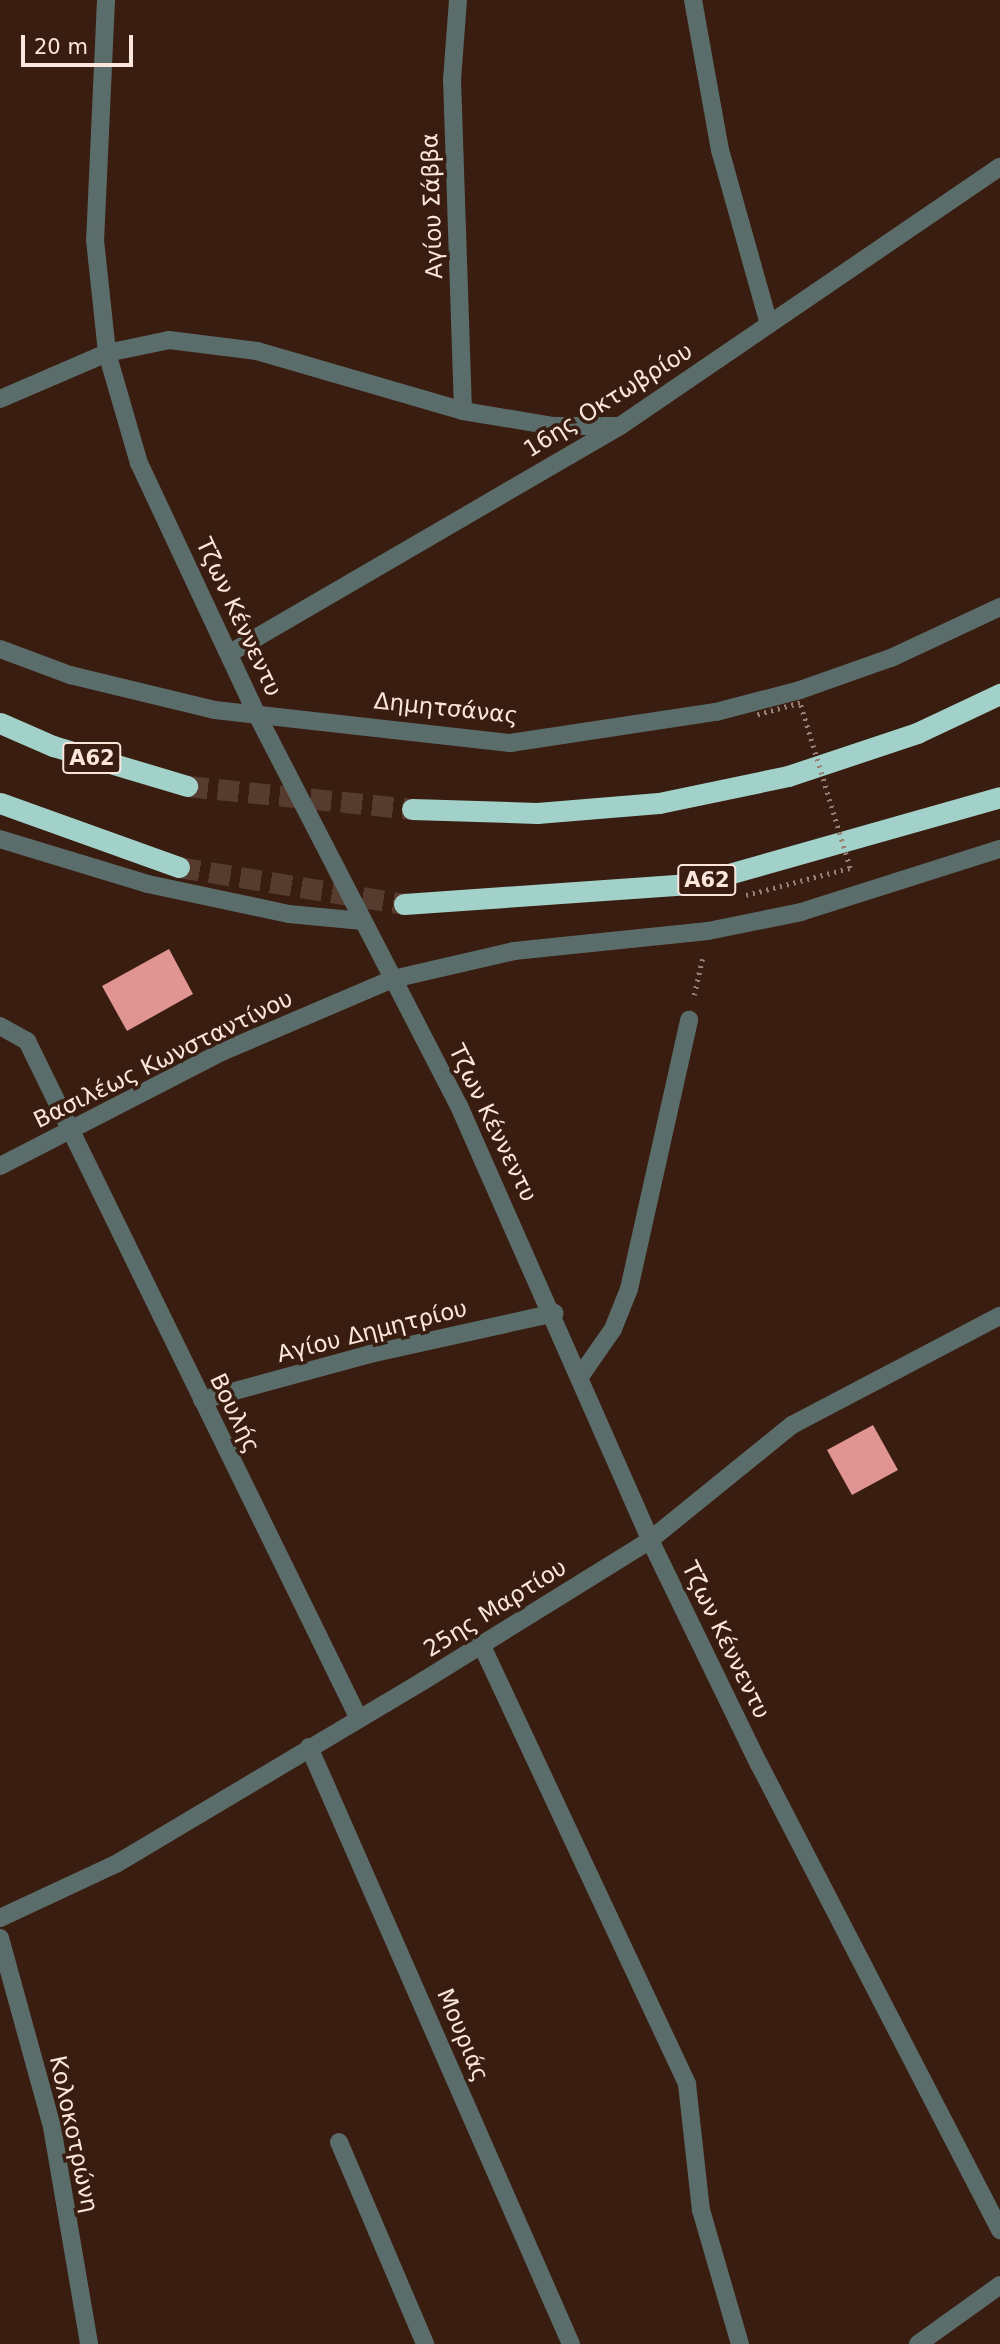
<!DOCTYPE html>
<html>
<head>
<meta charset="utf-8">
<style>
  body { margin:0 }
  #map { position:relative; width:1000px; height:2344px; overflow:hidden; background:#391d10; font-family:"DejaVu Sans",sans-serif }
  div>[style] { position:absolute }
  .building>* { inset:0; background:#e19593 }
  .motorway-tunnel>* { height:21px; margin-top:-10.5px; transform-origin:0; background:repeating-linear-gradient(90deg,#563b2f 0 21px,transparent 0 31px) }
  .path>* { height:4.5px; margin-top:-2.25px; transform-origin:0; background:repeating-linear-gradient(90deg,#988075 0 2px,transparent 0 7px) }
  .minor>* { height:18px; margin:-9px; padding:0 9px; transform-origin:9px; border-radius:9px; background:#5b6d6a }
  .motorway>* { height:21px; margin:-10.5px; padding:0 10.5px; transform-origin:10.5px; border-radius:10.5px; background:#a2d1c9 }
  .path-bridge>* { height:4.5px; margin-top:-2.25px; transform-origin:0; background:repeating-linear-gradient(90deg,#988075 0 2px,transparent 0 7px) }
  span { translate:-50% -50%; white-space:nowrap; text-align:center; line-height:1.15; -webkit-text-stroke:7px #391d10; paint-order:stroke }
  .shield-label span { padding:2px 5px; background:#391d10; border:2px solid; border-radius:5px; -webkit-text-stroke-width:0 }
  .shield-label { font-size:21px; color:#fae6dd; font-weight:700 }
  .street-label { font-size:23px; color:#fae6dd }
  .scale { position:absolute; left:21px; top:35px; width:112px; height:32px; box-sizing:border-box; border:4px solid #fae6dd; border-top:0; padding-left:9px; font-size:21px; line-height:24px; white-space:nowrap; color:#fae6dd; -webkit-text-stroke:5px #391d10; paint-order:stroke }
</style>
</head>
<body>
<div id="map">
  <div class="building">
    <i style="clip-path:polygon(169px 949px,193px 994px,127px 1031px,102px 986px)"></i>
    <i style="clip-path:polygon(873px 1425px,898px 1470px,852px 1495px,827px 1450px)"></i>
  </div>
  <div class="motorway-tunnel">
    <i style="left:187px;top:786px;width:226px;rotate:5.8deg"></i>
    <i style="left:179px;top:867px;width:228px;rotate:9.3deg"></i>
  </div>
  <div class="path">
    <i style="left:694px;top:995px;width:37px;rotate:-77deg"></i>
  </div>
  <div class="minor">
    <i style="left:106px;top:0;width:240px;rotate:92.6deg"></i>
    <i style="left:95px;top:240px;width:114px;rotate:83.9deg"></i>
    <i style="left:107px;top:353px;width:115px;rotate:73.8deg"></i>
    <i style="left:139px;top:463px;width:274px;rotate:64.9deg"></i>
    <i style="left:255px;top:711px;width:445px;rotate:62.7deg"></i>
    <i style="left:459px;top:1106px;width:474px;rotate:66.2deg"></i>
    <i style="left:650px;top:1540px;width:249px;rotate:64.1deg"></i>
    <i style="left:759px;top:1764px;width:525px;rotate:62.65deg"></i>
    <i style="left:458px;top:0;width:79px;rotate:94.3deg"></i>
    <i style="left:452px;top:79px;width:332px;rotate:88.1deg"></i>
    <i style="left:693px;top:0;width:152px;rotate:79.8deg"></i>
    <i style="left:720px;top:150px;width:181px;rotate:74.3deg"></i>
    <i style="left:0;top:399px;width:116px;rotate:-23.3deg"></i>
    <i style="left:107px;top:353px;width:63px;rotate:-11.8deg"></i>
    <i style="left:169px;top:340px;width:89px;rotate:7.1deg"></i>
    <i style="left:257px;top:351px;width:215px;rotate:16.2deg"></i>
    <i style="left:463px;top:411px;width:92px;rotate:9.4deg"></i>
    <i style="left:554px;top:426px;width:65px"></i>
    <i style="left:0;top:649px;width:75px;rotate:20.4deg"></i>
    <i style="left:70px;top:675px;width:149px;rotate:13.6deg"></i>
    <i style="left:215px;top:710px;width:297px;rotate:6.4deg"></i>
    <i style="left:510px;top:743px;width:208px;rotate:-8.6deg"></i>
    <i style="left:716px;top:712px;width:87px;rotate:-14.7deg"></i>
    <i style="left:800px;top:690px;width:96px;rotate:-19.4deg"></i>
    <i style="left:891px;top:658px;width:120px;rotate:-25.1deg"></i>
    <i style="left:230px;top:653px;width:451px;rotate:-30.2deg"></i>
    <i style="left:620px;top:426px;width:460px;rotate:-34.3deg"></i>
    <i style="left:0;top:839px;width:155px;rotate:16.9deg"></i>
    <i style="left:148px;top:884px;width:144px;rotate:12deg"></i>
    <i style="left:289px;top:914px;width:74px;rotate:5.4deg"></i>
    <i style="left:0;top:1026px;width:31px;rotate:29deg"></i>
    <i style="left:27px;top:1041px;width:753px;rotate:63.91deg"></i>
    <i style="left:0;top:1166px;width:252px;rotate:-27.2deg"></i>
    <i style="left:224px;top:1051px;width:184px;rotate:-23.1deg"></i>
    <i style="left:393px;top:979px;width:124px;rotate:-13deg"></i>
    <i style="left:514px;top:951px;width:195px;rotate:-5.9deg"></i>
    <i style="left:708px;top:931px;width:95px;rotate:-11.5deg"></i>
    <i style="left:801px;top:912px;width:209px;rotate:-17.6deg"></i>
    <i style="left:581px;top:1375px;width:56px;rotate:-55.2deg"></i>
    <i style="left:613px;top:1329px;width:43px;rotate:-68.2deg"></i>
    <i style="left:629px;top:1289px;width:276px;rotate:-77.4deg"></i>
    <i style="left:202px;top:1400px;width:174px;rotate:-15.3deg"></i>
    <i style="left:370px;top:1354px;width:189px;rotate:-12.5deg"></i>
    <i style="left:482px;top:1646px;width:484px;rotate:64.9deg"></i>
    <i style="left:687px;top:2084px;width:127px;rotate:83.7deg"></i>
    <i style="left:701px;top:2210px;width:140px;rotate:73.8deg"></i>
    <i style="left:309px;top:1747px;width:652px;rotate:66.31deg"></i>
    <i style="left:0;top:1918px;width:128px;rotate:-25deg"></i>
    <i style="left:116px;top:1864px;width:357px;rotate:-30.8deg"></i>
    <i style="left:423px;top:1681px;width:267px;rotate:-31.8deg"></i>
    <i style="left:650px;top:1540px;width:183px;rotate:-39deg"></i>
    <i style="left:792px;top:1425px;width:235px;rotate:-27.7deg"></i>
    <i style="left:0;top:1938px;width:196px;rotate:74.6deg"></i>
    <i style="left:52px;top:2127px;width:220px;rotate:80.3deg"></i>
    <i style="left:339px;top:2142px;width:220px;rotate:66.9deg"></i>
    <i style="left:918px;top:2344px;width:101px;rotate:-35.7deg"></i>
  </div>
  <div class="motorway">
    <i style="left:0;top:723px;width:58px;rotate:23.5deg"></i>
    <i style="left:53px;top:746px;width:140px;rotate:16.6deg"></i>
    <i style="left:0;top:803px;width:190px;rotate:19.7deg"></i>
    <i style="left:412px;top:809px;width:125px;rotate:1.8deg"></i>
    <i style="left:537px;top:813px;width:122px;rotate:-4.7deg"></i>
    <i style="left:659px;top:803px;width:132px;rotate:-11.8deg"></i>
    <i style="left:788px;top:776px;width:136px;rotate:-18.4deg"></i>
    <i style="left:917px;top:733px;width:92px;rotate:-25.2deg"></i>
    <i style="left:404px;top:904px;width:290px;rotate:-4deg"></i>
    <i style="left:693px;top:884px;width:319px;rotate:-15.8deg"></i>
  </div>
  <div class="path-bridge">
    <i style="left:746px;top:895px;width:107px;rotate:-14.6deg"></i>
    <i style="left:850px;top:868px;width:172px;rotate:-106.9deg"></i>
    <i style="left:800px;top:703px;width:45px;rotate:164.4deg"></i>
  </div>
  <div class="shield-label">
    <span style="left:92px;top:758px">Α62</span>
    <span style="left:707px;top:880px">Α62</span>
  </div>
  <div class="street-label">
    <span style="left:432px;top:206px;rotate:-92deg">Αγίου Σάββα</span>
    <span style="left:608px;top:400px;rotate:-32deg">16ης Οκτωβρίου</span>
    <span style="left:239px;top:617px;rotate:65deg">Τζων Κέννεντυ</span>
    <span style="left:446px;top:708px;rotate:6deg">Δημητσάνας</span>
    <span style="left:163px;top:1059px;rotate:-26deg">Βασιλέως Κωνσταντίνου</span>
    <span style="left:493px;top:1123px;rotate:64deg">Τζων Κέννεντυ</span>
    <span style="left:372px;top:1331px;rotate:-14deg">Αγίου Δημητρίου</span>
    <span style="left:235px;top:1413px;rotate:64deg">Βουλής</span>
    <span style="left:495px;top:1608px;rotate:-32deg">25ης Μαρτίου</span>
    <span style="left:726px;top:1640px;rotate:64deg">Τζων Κέννεντυ</span>
    <span style="left:463px;top:2035px;rotate:67deg">Μουριάς</span>
    <span style="left:74px;top:2134px;rotate:78deg">Κολοκοτρώνη</span>
  </div>
  <div class="scale">20 m</div>
</div>
</body>
</html>
